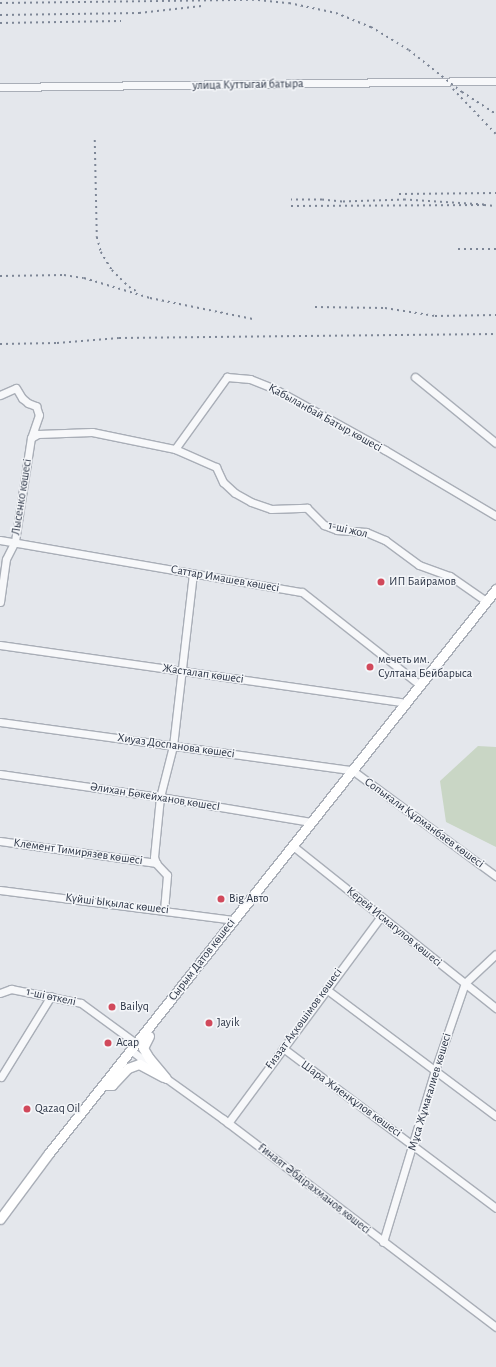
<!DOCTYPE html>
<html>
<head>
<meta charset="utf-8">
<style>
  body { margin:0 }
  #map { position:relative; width:496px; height:1367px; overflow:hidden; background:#e4e7ec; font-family:"Alegreya Sans",sans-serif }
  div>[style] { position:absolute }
  .green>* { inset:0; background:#c9d6c5 }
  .roads { filter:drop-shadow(1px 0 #a9aeb7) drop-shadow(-1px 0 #a9aeb7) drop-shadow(0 1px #a9aeb7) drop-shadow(0 -1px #a9aeb7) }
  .minor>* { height:7px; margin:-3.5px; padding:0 3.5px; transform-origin:3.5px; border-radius:3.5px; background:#f7f8fa }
  .major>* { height:9px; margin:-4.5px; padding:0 4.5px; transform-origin:4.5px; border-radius:4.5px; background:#fff }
  .rail>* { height:1.5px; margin-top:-0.75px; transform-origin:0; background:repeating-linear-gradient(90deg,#7d8696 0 2px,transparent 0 6px) }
  .dots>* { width:11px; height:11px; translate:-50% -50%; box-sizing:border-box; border:2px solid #f4f6f9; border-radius:50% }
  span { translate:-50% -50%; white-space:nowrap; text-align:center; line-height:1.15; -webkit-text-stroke:3px #f4f6f9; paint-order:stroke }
  .street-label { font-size:12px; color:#2b3445 }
  .poi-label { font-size:12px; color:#2b3445 }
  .left { translate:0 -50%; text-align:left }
</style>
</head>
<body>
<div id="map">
  <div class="green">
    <i style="clip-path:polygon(478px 746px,496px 747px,496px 847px,446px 822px,440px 781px)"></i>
  </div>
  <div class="roads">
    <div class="minor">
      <i style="left:0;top:87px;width:496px;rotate:-0.7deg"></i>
      <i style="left:415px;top:377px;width:104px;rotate:39.2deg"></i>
      <i style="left:0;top:395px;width:17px;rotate:-24deg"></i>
      <i style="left:16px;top:388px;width:12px;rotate:59deg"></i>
      <i style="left:22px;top:398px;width:8px;rotate:40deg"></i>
      <i style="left:28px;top:403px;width:9px;rotate:21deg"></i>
      <i style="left:36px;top:406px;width:9px;rotate:72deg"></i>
      <i style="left:39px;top:415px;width:24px;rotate:109deg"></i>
      <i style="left:31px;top:438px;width:8px;rotate:-30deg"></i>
      <i style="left:38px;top:434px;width:54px;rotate:-2.1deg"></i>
      <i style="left:92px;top:432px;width:85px;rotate:11.6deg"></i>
      <i style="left:175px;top:449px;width:89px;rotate:-54.2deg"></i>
      <i style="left:227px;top:377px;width:23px;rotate:5deg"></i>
      <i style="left:250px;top:379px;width:27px;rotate:22deg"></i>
      <i style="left:275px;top:389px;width:126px;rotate:29deg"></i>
      <i style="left:385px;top:450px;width:129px;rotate:30.7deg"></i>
      <i style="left:175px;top:449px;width:45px;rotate:23.7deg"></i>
      <i style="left:216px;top:467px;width:17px;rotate:65deg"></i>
      <i style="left:223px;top:482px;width:16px;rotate:43deg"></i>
      <i style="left:235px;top:493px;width:18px;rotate:29deg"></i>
      <i style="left:251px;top:502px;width:21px;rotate:19deg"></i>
      <i style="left:271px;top:509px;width:36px;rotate:-2deg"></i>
      <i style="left:307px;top:508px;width:24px;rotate:45deg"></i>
      <i style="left:324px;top:525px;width:14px;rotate:21deg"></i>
      <i style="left:337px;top:530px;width:29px;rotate:4deg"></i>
      <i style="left:366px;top:532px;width:21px;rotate:23deg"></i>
      <i style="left:385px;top:540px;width:42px;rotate:36.3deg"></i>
      <i style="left:419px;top:565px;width:33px;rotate:20deg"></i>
      <i style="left:450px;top:576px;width:44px;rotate:34.8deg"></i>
      <i style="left:0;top:540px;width:306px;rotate:9.8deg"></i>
      <i style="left:302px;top:592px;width:150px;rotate:38.2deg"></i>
      <i style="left:0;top:602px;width:43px;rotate:-82.1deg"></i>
      <i style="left:6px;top:559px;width:20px;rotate:-63deg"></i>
      <i style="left:15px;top:541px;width:104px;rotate:-81.2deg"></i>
      <i style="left:0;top:645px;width:409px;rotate:8.1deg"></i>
      <i style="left:0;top:722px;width:355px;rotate:7.8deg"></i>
      <i style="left:352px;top:770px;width:179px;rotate:36.4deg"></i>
      <i style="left:0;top:774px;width:162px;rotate:8.2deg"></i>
      <i style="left:160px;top:797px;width:153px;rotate:9.4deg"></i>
      <i style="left:0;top:841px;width:158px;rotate:8deg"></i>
      <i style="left:293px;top:846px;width:260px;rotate:38.6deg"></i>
      <i style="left:0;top:890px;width:235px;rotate:7.3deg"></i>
      <i style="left:164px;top:910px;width:35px;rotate:-85deg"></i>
      <i style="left:167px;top:875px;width:16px;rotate:-133deg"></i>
      <i style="left:156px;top:863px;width:6px;rotate:-108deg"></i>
      <i style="left:154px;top:857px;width:60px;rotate:-84.3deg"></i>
      <i style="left:160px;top:797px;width:53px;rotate:-75.7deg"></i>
      <i style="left:173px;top:746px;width:173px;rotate:-83.4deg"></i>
      <i style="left:326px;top:989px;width:212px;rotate:36.8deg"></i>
      <i style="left:0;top:993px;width:12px;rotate:-20deg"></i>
      <i style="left:11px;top:989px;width:71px;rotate:11.3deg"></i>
      <i style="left:81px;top:1003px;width:69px;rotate:36.2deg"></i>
      <i style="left:283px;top:1048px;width:266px;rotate:36.9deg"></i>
      <i style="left:132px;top:1051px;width:29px;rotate:38deg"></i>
      <i style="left:163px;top:1076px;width:74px;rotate:35.6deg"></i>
      <i style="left:223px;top:1119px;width:343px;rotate:37.3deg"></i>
      <i style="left:1px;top:1077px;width:95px;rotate:-58.3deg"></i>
      <i style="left:228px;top:1123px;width:257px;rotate:-53.5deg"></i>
      <i style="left:383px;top:1242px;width:180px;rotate:-73.2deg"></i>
      <i style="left:435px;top:1070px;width:92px;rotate:-71deg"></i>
      <i style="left:465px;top:983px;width:42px;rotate:-43.1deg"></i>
    </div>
    <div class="major">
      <i style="left:149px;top:1036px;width:13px;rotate:117deg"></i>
      <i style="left:143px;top:1048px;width:12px;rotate:59deg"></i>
      <i style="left:149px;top:1058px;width:26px;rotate:50deg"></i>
      <i style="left:104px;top:1085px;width:8px"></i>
      <i style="left:112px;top:1085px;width:23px;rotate:-47deg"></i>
      <i style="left:128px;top:1068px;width:12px;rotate:-20deg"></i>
      <i style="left:139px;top:1064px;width:27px;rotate:28deg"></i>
      <i style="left:0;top:1219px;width:82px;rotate:-53.4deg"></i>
      <i style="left:49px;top:1153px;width:720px;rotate:-51.6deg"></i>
    </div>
  </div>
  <div class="rail">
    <i style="left:258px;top:0;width:31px;rotate:6deg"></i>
    <i style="left:289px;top:3px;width:48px;rotate:12deg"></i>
    <i style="left:336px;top:13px;width:38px;rotate:22deg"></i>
    <i style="left:371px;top:27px;width:44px;rotate:31.2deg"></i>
    <i style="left:409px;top:50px;width:68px;rotate:38.4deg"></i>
    <i style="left:462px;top:92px;width:40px;rotate:32.9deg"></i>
    <i style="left:0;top:3px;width:257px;rotate:-0.7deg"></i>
    <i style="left:0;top:15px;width:139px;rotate:-0.8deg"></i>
    <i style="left:139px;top:13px;width:63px;rotate:-6.3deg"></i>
    <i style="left:0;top:23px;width:121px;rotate:-0.9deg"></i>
    <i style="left:453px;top:89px;width:62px;rotate:46.3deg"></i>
    <i style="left:95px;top:140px;width:97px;rotate:88.8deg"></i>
    <i style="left:97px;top:237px;width:16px;rotate:75deg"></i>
    <i style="left:101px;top:252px;width:21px;rotate:59deg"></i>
    <i style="left:112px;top:270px;width:24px;rotate:45deg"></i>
    <i style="left:129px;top:287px;width:8px;rotate:30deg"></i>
    <i style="left:399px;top:194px;width:97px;rotate:-0.6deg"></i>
    <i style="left:484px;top:205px;width:12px;rotate:5deg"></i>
    <i style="left:291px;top:206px;width:193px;rotate:-0.3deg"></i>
    <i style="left:484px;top:205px;width:79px;rotate:-176.4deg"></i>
    <i style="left:405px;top:200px;width:63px;rotate:178.2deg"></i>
    <i style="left:342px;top:202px;width:20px;rotate:-174deg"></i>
    <i style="left:322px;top:200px;width:31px;rotate:180deg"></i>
    <i style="left:458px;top:249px;width:38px"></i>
    <i style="left:0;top:276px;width:64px;rotate:-0.9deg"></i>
    <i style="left:64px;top:275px;width:20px;rotate:9deg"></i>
    <i style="left:84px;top:278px;width:69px;rotate:16.9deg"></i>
    <i style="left:150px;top:298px;width:105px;rotate:11.5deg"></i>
    <i style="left:315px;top:307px;width:70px;rotate:0.8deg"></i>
    <i style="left:385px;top:308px;width:51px;rotate:9.1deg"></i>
    <i style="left:435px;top:316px;width:61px;rotate:-0.9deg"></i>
    <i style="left:0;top:344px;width:57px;rotate:-1deg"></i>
    <i style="left:57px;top:343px;width:62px;rotate:-4.6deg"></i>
    <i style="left:119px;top:338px;width:377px;rotate:-0.6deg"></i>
  </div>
  <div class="dots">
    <i style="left:381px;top:582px;background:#d1495b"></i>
    <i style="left:370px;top:667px;background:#d1495b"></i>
    <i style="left:221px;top:899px;background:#d1495b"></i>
    <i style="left:112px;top:1007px;background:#d1495b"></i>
    <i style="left:209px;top:1023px;background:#d1495b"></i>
    <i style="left:108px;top:1043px;background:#d1495b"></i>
    <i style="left:27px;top:1109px;background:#d1495b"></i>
  </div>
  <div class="street-label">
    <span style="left:248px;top:85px;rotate:-1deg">улица Куттыгай батыра</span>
    <span style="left:325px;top:418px;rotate:29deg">Қабыланбай Батыр көшесі</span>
    <span style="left:22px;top:497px;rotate:-81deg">Лысенко көшесі</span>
    <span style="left:348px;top:530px;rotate:13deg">1-ші жол</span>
    <span style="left:225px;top:579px;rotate:10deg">Саттар Имашев көшесі</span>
    <span style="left:203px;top:674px;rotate:8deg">Жасталап көшесі</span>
    <span style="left:176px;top:746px;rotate:8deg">Хиуаз Доспанова көшесі</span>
    <span style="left:155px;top:797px;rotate:9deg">Әлихан Бөкейханов көшесI</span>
    <span style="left:424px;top:823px;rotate:36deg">Сопығали Құрманбаев көшесі</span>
    <span style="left:78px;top:852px;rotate:8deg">Клемент Тимирязев көшесі</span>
    <span style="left:117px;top:904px;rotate:7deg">Күйші Ықылас көшесі</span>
    <span style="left:394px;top:927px;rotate:39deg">Керей Исмагулов көшесі</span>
    <span style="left:202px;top:960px;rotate:-52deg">Сырым Датов көшесі</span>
    <span style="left:51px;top:997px;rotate:12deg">1-ші өткелі</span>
    <span style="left:304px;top:1019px;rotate:-54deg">Ғиззат Ақкөшімов көшесi</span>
    <span style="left:430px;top:1092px;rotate:-73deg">Мұса Жұмағалиев көшесі</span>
    <span style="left:351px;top:1099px;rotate:36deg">Шара Жиенқұлов көшесі</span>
    <span style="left:314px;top:1189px;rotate:38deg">Ғинаят Әбдірахманов көшесі</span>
  </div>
  <div class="poi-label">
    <span class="left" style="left:389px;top:582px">ИП Байрамов</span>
    <span class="left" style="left:378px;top:667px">мечеть им.<br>Султана Бейбарыса</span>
    <span class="left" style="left:229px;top:899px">Big Авто</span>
    <span class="left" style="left:120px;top:1007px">Bailyq</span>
    <span class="left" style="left:217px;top:1023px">Jayik</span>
    <span class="left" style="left:116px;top:1043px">Асар</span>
    <span class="left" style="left:35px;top:1109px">Qazaq Oil</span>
  </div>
</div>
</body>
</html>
